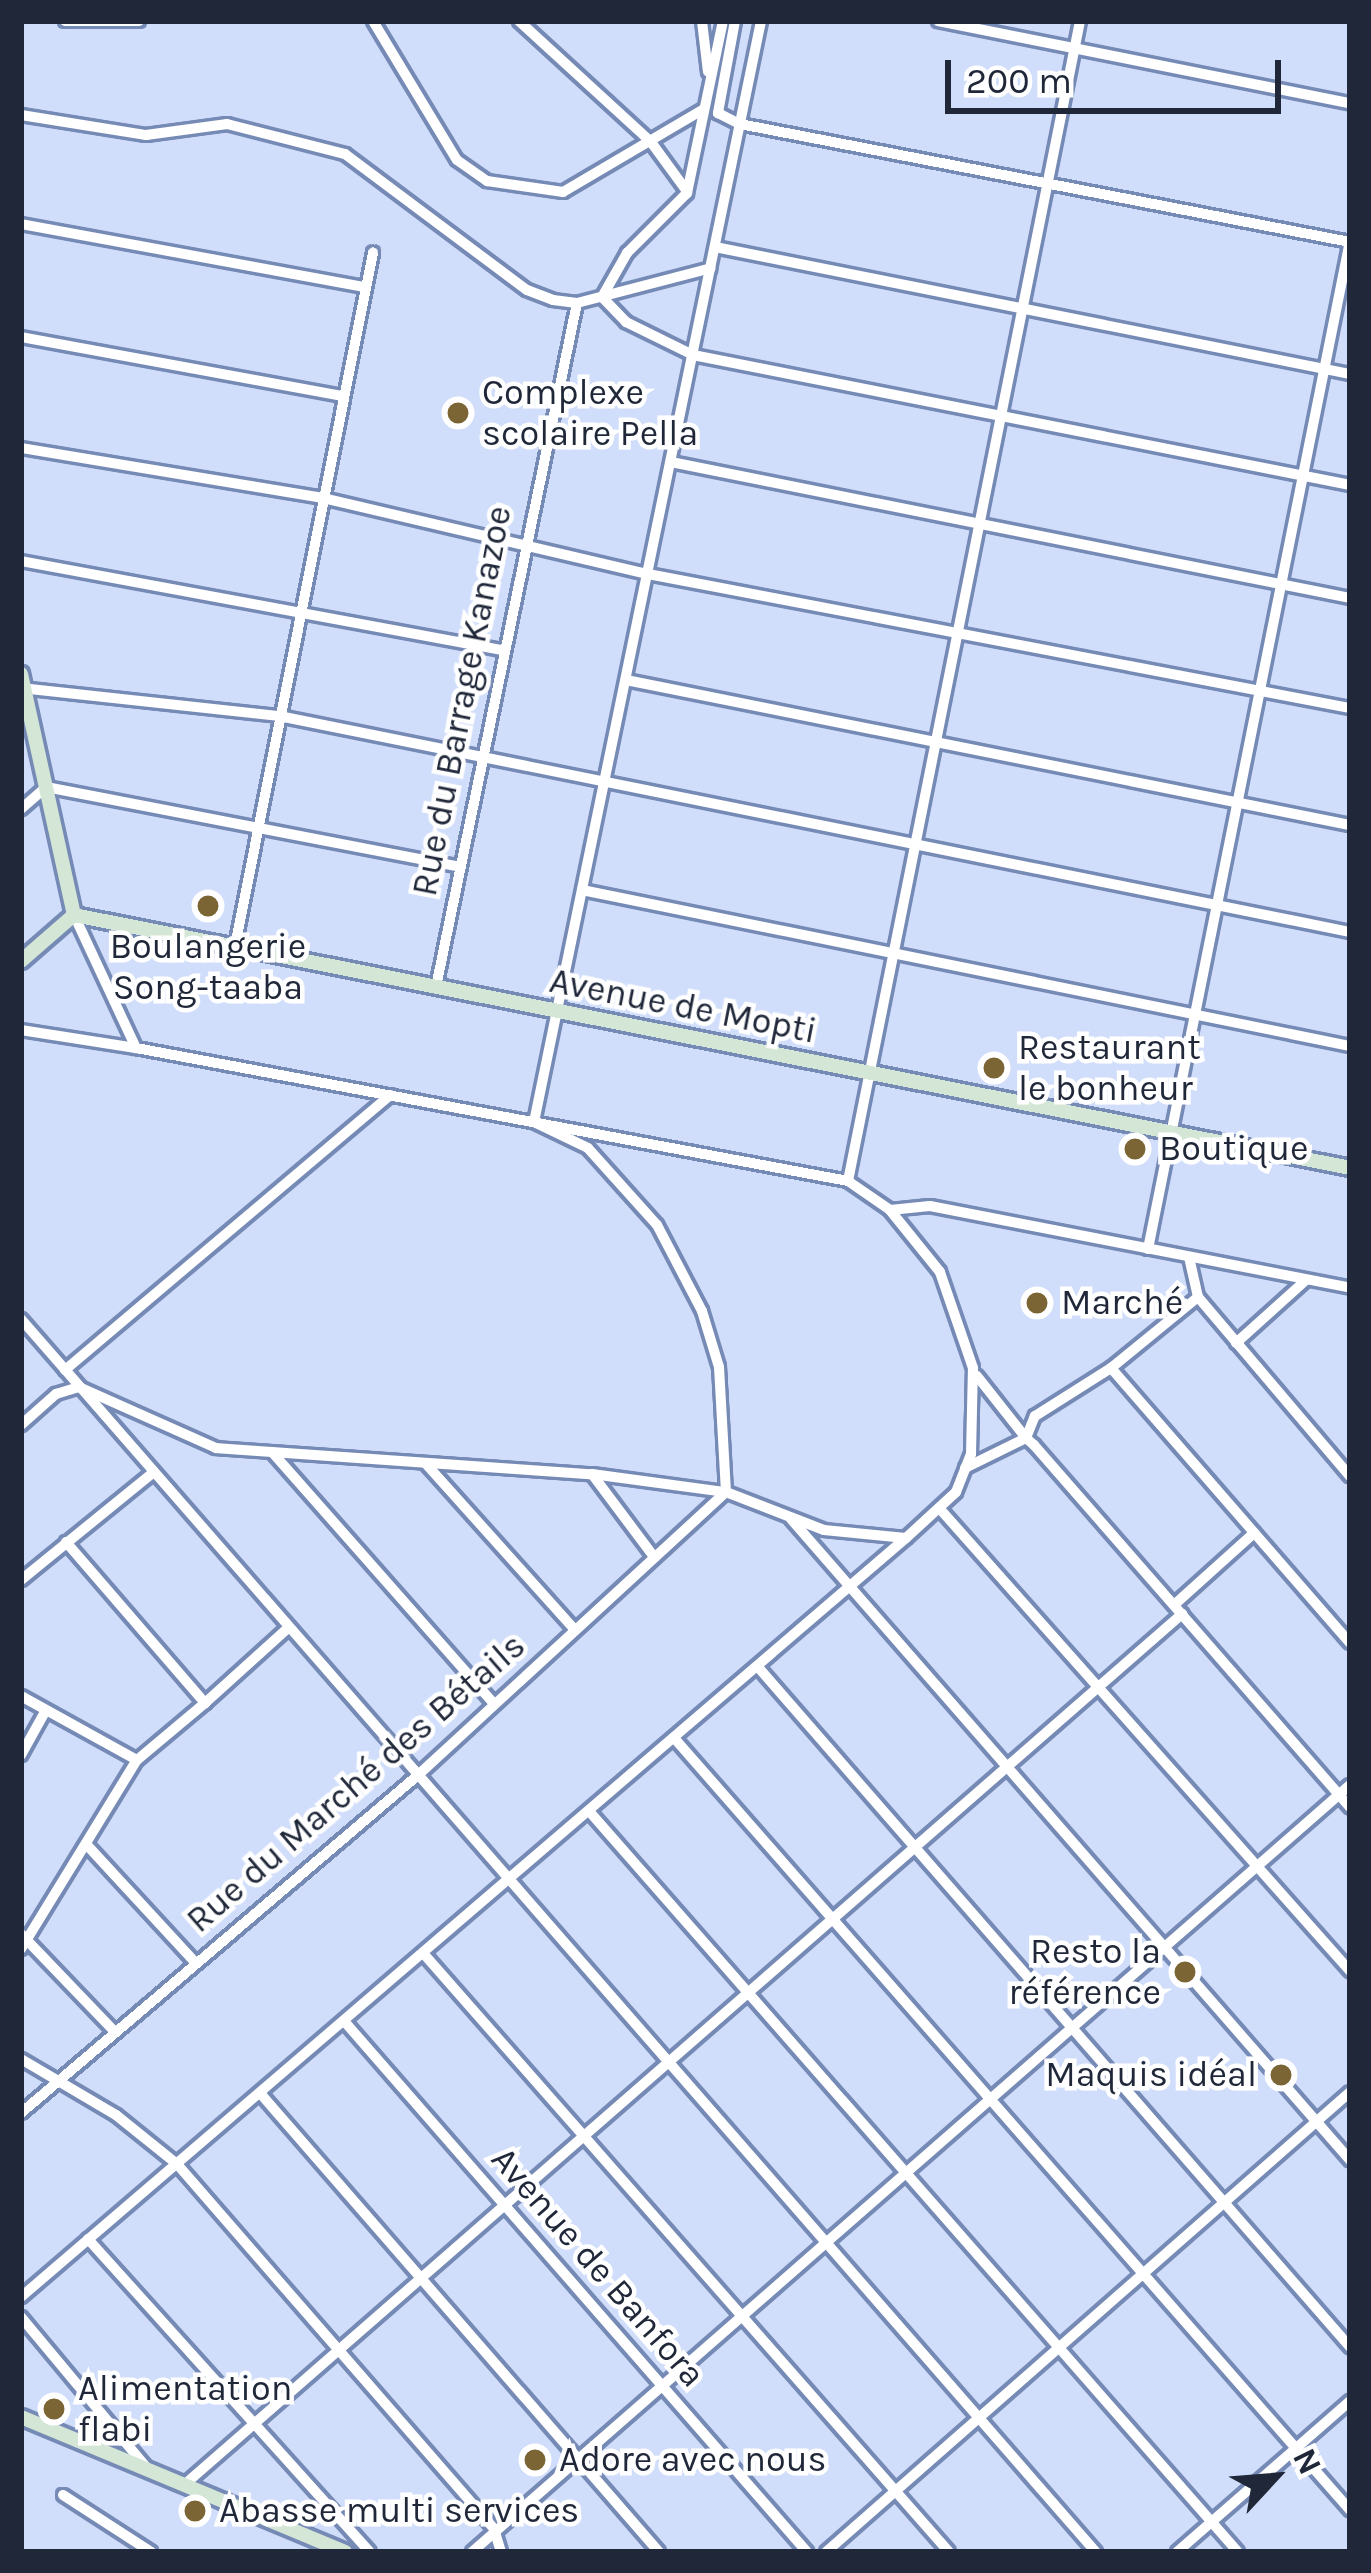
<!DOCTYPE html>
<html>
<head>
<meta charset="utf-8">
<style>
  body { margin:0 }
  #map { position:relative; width:1371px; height:2573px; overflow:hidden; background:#d1defb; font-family:Karla,sans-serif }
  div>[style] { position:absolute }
  .roads { filter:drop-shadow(3px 0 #768ab6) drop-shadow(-3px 0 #768ab6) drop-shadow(0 3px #768ab6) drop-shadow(0 -3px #768ab6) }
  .street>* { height:10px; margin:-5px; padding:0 5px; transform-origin:5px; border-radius:5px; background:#fff }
  .secondary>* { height:14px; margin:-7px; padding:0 7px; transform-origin:7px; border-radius:7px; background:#d4e6d5 }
  .dots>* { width:33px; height:33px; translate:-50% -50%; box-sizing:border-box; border:6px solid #fff; border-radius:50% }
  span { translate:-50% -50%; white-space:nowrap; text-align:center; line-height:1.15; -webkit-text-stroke:9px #fff; paint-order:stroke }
  .poi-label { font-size:36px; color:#1f2739 }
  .left { translate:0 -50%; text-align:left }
  .right { translate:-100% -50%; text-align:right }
  .street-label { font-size:36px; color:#1f2739 }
  .frame { position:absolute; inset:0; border:24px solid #1f2739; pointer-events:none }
  .north { position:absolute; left:1215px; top:2417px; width:120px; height:120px; -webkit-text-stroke:9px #fff; paint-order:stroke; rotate:64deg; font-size:33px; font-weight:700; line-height:48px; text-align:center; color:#1f2739 }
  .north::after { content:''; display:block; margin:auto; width:42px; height:54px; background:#1f2739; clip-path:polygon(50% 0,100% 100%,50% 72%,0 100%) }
  .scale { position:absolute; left:945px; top:60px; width:336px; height:54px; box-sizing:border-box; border:6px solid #1f2739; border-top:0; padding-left:15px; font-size:36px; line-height:42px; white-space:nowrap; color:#1f2739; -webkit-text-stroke:9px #fff; paint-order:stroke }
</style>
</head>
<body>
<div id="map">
  <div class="roads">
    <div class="street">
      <i style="left:65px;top:21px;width:74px"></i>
      <i style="left:373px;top:21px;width:162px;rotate:58.9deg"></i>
      <i style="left:457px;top:160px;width:37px;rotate:35deg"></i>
      <i style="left:487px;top:181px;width:77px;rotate:8.2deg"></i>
      <i style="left:563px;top:192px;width:164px;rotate:-30.5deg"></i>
      <i style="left:519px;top:21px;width:179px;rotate:42.5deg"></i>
      <i style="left:651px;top:142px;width:59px;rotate:53.9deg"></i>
      <i style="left:702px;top:21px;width:51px;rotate:83.3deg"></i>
      <i style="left:735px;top:21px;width:94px;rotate:100.5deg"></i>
      <i style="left:718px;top:113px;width:25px;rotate:27deg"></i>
      <i style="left:740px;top:124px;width:621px;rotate:10.95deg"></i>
      <i style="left:938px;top:21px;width:420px;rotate:11.3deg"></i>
      <i style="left:21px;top:115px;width:127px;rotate:9.1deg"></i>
      <i style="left:146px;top:135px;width:82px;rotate:-7.7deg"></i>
      <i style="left:227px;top:124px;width:122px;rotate:14.3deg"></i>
      <i style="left:345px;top:154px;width:227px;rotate:36.8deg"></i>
      <i style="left:527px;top:290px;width:28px;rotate:21deg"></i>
      <i style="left:553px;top:300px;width:24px;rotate:7deg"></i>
      <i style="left:577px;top:303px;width:138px;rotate:-14.6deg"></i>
      <i style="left:21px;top:224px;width:350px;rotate:10.4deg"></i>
      <i style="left:715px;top:247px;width:648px;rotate:11.31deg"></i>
      <i style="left:602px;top:297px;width:35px;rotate:46deg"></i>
      <i style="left:626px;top:322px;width:75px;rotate:26.2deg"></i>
      <i style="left:693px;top:355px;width:670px;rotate:11.19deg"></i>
      <i style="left:602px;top:297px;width:51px;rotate:-60.4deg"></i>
      <i style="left:627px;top:253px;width:85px;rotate:-45deg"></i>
      <i style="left:687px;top:193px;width:176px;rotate:-78.2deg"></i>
      <i style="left:21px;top:337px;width:328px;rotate:10.4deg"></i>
      <i style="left:21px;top:448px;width:306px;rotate:9.4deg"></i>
      <i style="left:323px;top:498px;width:334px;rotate:13.2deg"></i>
      <i style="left:648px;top:574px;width:715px;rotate:10.81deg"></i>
      <i style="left:671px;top:462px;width:692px;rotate:11.33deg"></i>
      <i style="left:21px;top:561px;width:490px;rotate:10.5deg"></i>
      <i style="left:626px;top:680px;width:738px;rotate:11.33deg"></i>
      <i style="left:21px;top:688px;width:260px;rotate:6.2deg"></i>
      <i style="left:279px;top:716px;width:1093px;rotate:11.4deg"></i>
      <i style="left:21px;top:809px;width:33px;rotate:-41deg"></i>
      <i style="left:46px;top:787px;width:422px;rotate:10.9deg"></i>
      <i style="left:582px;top:890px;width:784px;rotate:11.48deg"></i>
      <i style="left:74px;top:915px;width:147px;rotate:65deg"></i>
      <i style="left:136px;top:1048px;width:724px;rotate:10.58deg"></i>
      <i style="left:848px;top:1181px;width:51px;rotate:34.6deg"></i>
      <i style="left:236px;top:941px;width:702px;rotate:-78.74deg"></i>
      <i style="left:436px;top:987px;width:698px;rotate:-78.35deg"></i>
      <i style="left:21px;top:1030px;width:116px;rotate:8.9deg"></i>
      <i style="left:848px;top:1181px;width:1183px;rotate:-78.69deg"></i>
      <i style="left:1148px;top:1249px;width:1028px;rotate:-78.67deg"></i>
      <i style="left:1189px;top:1257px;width:41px;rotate:77.3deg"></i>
      <i style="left:1198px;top:1297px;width:235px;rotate:49.7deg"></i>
      <i style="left:1198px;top:1297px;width:112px;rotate:140.8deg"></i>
      <i style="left:1111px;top:1368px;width:364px;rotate:49deg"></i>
      <i style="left:21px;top:1319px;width:1636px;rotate:48.92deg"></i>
      <i style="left:1236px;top:1343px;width:94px;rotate:-42deg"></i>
      <i style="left:65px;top:1370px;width:426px;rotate:-40.2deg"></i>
      <i style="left:977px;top:1376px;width:79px;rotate:51.7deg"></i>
      <i style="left:1026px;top:1438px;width:24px;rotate:-68deg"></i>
      <i style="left:1035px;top:1416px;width:90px;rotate:-32.3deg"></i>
      <i style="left:21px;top:1425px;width:47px;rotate:-41.5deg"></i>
      <i style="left:56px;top:1394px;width:24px;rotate:-17deg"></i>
      <i style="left:79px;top:1387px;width:150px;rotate:24deg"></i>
      <i style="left:216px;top:1448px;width:377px;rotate:4deg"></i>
      <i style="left:592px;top:1474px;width:135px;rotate:7.7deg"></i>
      <i style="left:726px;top:1492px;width:105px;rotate:21.2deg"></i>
      <i style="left:824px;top:1530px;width:82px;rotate:5.6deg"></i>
      <i style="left:906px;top:1538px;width:68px;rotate:-42.6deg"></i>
      <i style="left:956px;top:1492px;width:41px;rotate:-68.5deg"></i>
      <i style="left:971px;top:1454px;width:86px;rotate:-88.7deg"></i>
      <i style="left:973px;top:1368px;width:102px;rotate:-109deg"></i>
      <i style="left:940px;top:1272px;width:80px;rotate:-128.9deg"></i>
      <i style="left:890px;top:1210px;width:40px;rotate:-5.7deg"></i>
      <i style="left:930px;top:1206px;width:428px;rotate:11deg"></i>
      <i style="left:272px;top:1452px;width:336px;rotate:48.6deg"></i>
      <i style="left:427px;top:1465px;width:220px;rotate:48.1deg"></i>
      <i style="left:965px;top:1468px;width:68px;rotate:-26.2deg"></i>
      <i style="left:1026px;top:1438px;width:11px;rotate:41deg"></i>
      <i style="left:1034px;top:1445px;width:481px;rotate:48.9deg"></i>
      <i style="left:592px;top:1474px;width:104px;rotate:53.2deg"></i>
      <i style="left:940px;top:1509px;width:618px;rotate:48.41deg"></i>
      <i style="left:791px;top:1519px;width:851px;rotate:48.91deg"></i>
      <i style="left:66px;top:1542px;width:213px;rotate:49.2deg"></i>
      <i style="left:205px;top:1703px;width:113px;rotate:-42.1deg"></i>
      <i style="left:21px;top:1580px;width:171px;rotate:-39.1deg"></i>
      <i style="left:1174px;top:1605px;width:108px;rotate:-42deg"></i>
      <i style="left:758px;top:1667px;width:902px;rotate:48.96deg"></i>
      <i style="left:21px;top:1696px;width:132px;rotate:28.9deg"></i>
      <i style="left:675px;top:1739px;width:1025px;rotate:48.8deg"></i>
      <i style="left:21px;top:1755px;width:51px;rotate:-60.9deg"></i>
      <i style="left:589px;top:1811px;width:985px;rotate:48.79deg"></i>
      <i style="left:86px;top:1844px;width:162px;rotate:47.3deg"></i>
      <i style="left:21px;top:1934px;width:136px;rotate:46.2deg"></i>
      <i style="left:21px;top:1949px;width:222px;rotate:-58.5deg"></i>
      <i style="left:137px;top:1760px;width:89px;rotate:-40deg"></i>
      <i style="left:423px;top:1953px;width:797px;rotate:48.71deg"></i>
      <i style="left:344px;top:2021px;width:705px;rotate:48.91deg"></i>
      <i style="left:21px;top:2059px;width:110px;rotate:30.5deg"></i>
      <i style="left:116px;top:2115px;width:78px;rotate:38.8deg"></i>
      <i style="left:177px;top:2164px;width:483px;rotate:49deg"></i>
      <i style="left:494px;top:2529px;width:24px;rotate:73deg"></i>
      <i style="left:260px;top:2093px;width:608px;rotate:49deg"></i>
      <i style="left:21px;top:2113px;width:520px;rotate:-40.4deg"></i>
      <i style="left:417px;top:1776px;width:420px;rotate:-42.6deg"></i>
      <i style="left:726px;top:1492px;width:125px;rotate:-93.2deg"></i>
      <i style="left:719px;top:1367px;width:59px;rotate:-106.9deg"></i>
      <i style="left:702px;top:1311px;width:97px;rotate:-117.6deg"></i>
      <i style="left:657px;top:1225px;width:103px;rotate:-131.9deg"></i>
      <i style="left:588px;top:1148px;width:60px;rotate:-154.3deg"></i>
      <i style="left:534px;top:1122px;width:1124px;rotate:-78.35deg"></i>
      <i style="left:88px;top:2239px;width:421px;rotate:48deg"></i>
      <i style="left:21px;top:2297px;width:1166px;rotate:-40.62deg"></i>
      <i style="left:21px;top:2317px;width:195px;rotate:50.2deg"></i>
      <i style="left:184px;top:2485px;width:1325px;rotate:-41.11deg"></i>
      <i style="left:63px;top:2495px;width:105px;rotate:32.9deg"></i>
      <i style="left:472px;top:2552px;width:1166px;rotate:-41.14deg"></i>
      <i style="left:826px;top:2552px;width:697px;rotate:-41.28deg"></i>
      <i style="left:1177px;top:2552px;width:230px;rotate:-41.1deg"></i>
    </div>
    <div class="secondary">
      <i style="left:21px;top:674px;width:247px;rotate:77.6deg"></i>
      <i style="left:21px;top:961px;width:70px;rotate:-41deg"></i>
      <i style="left:74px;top:915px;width:1301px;rotate:11.21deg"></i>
      <i style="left:21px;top:2417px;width:351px;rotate:22.6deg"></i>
    </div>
  </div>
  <div class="dots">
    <i style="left:458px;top:413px;background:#7b6535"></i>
    <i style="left:208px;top:906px;background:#7b6535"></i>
    <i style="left:994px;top:1068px;background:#7b6535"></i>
    <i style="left:1135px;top:1149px;background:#7b6535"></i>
    <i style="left:1037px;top:1303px;background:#7b6535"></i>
    <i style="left:1185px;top:1972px;background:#7b6535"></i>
    <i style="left:1281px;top:2075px;background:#7b6535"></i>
    <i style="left:54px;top:2409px;background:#7b6535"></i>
    <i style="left:535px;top:2460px;background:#7b6535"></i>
    <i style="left:195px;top:2511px;background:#7b6535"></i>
  </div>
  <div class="poi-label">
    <span class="left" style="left:482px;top:413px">Complexe<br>scolaire Pella</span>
    <span style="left:208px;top:967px">Boulangerie<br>Song-taaba</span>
    <span class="left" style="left:1018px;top:1068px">Restaurant<br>le bonheur</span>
    <span class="left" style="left:1159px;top:1149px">Boutique</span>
    <span class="left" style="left:1061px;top:1303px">Marché</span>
    <span class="right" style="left:1161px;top:1972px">Resto la<br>référence</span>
    <span class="right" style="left:1257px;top:2075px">Maquis idéal</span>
    <span class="left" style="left:78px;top:2409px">Alimentation<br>flabi</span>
    <span class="left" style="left:559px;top:2460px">Adore avec nous</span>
    <span class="left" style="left:219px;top:2511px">Abasse multi services</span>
  </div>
  <div class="street-label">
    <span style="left:462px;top:701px;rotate:-79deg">Rue du Barrage Kanazoe</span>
    <span style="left:683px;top:1006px;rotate:11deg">Avenue de Mopti</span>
    <span style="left:356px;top:1783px;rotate:-41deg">Rue du Marché des Bétails</span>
    <span style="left:598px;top:2267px;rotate:49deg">Avenue de Banfora</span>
  </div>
  <div class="frame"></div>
  <div class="north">N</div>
  <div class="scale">200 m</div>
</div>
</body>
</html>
